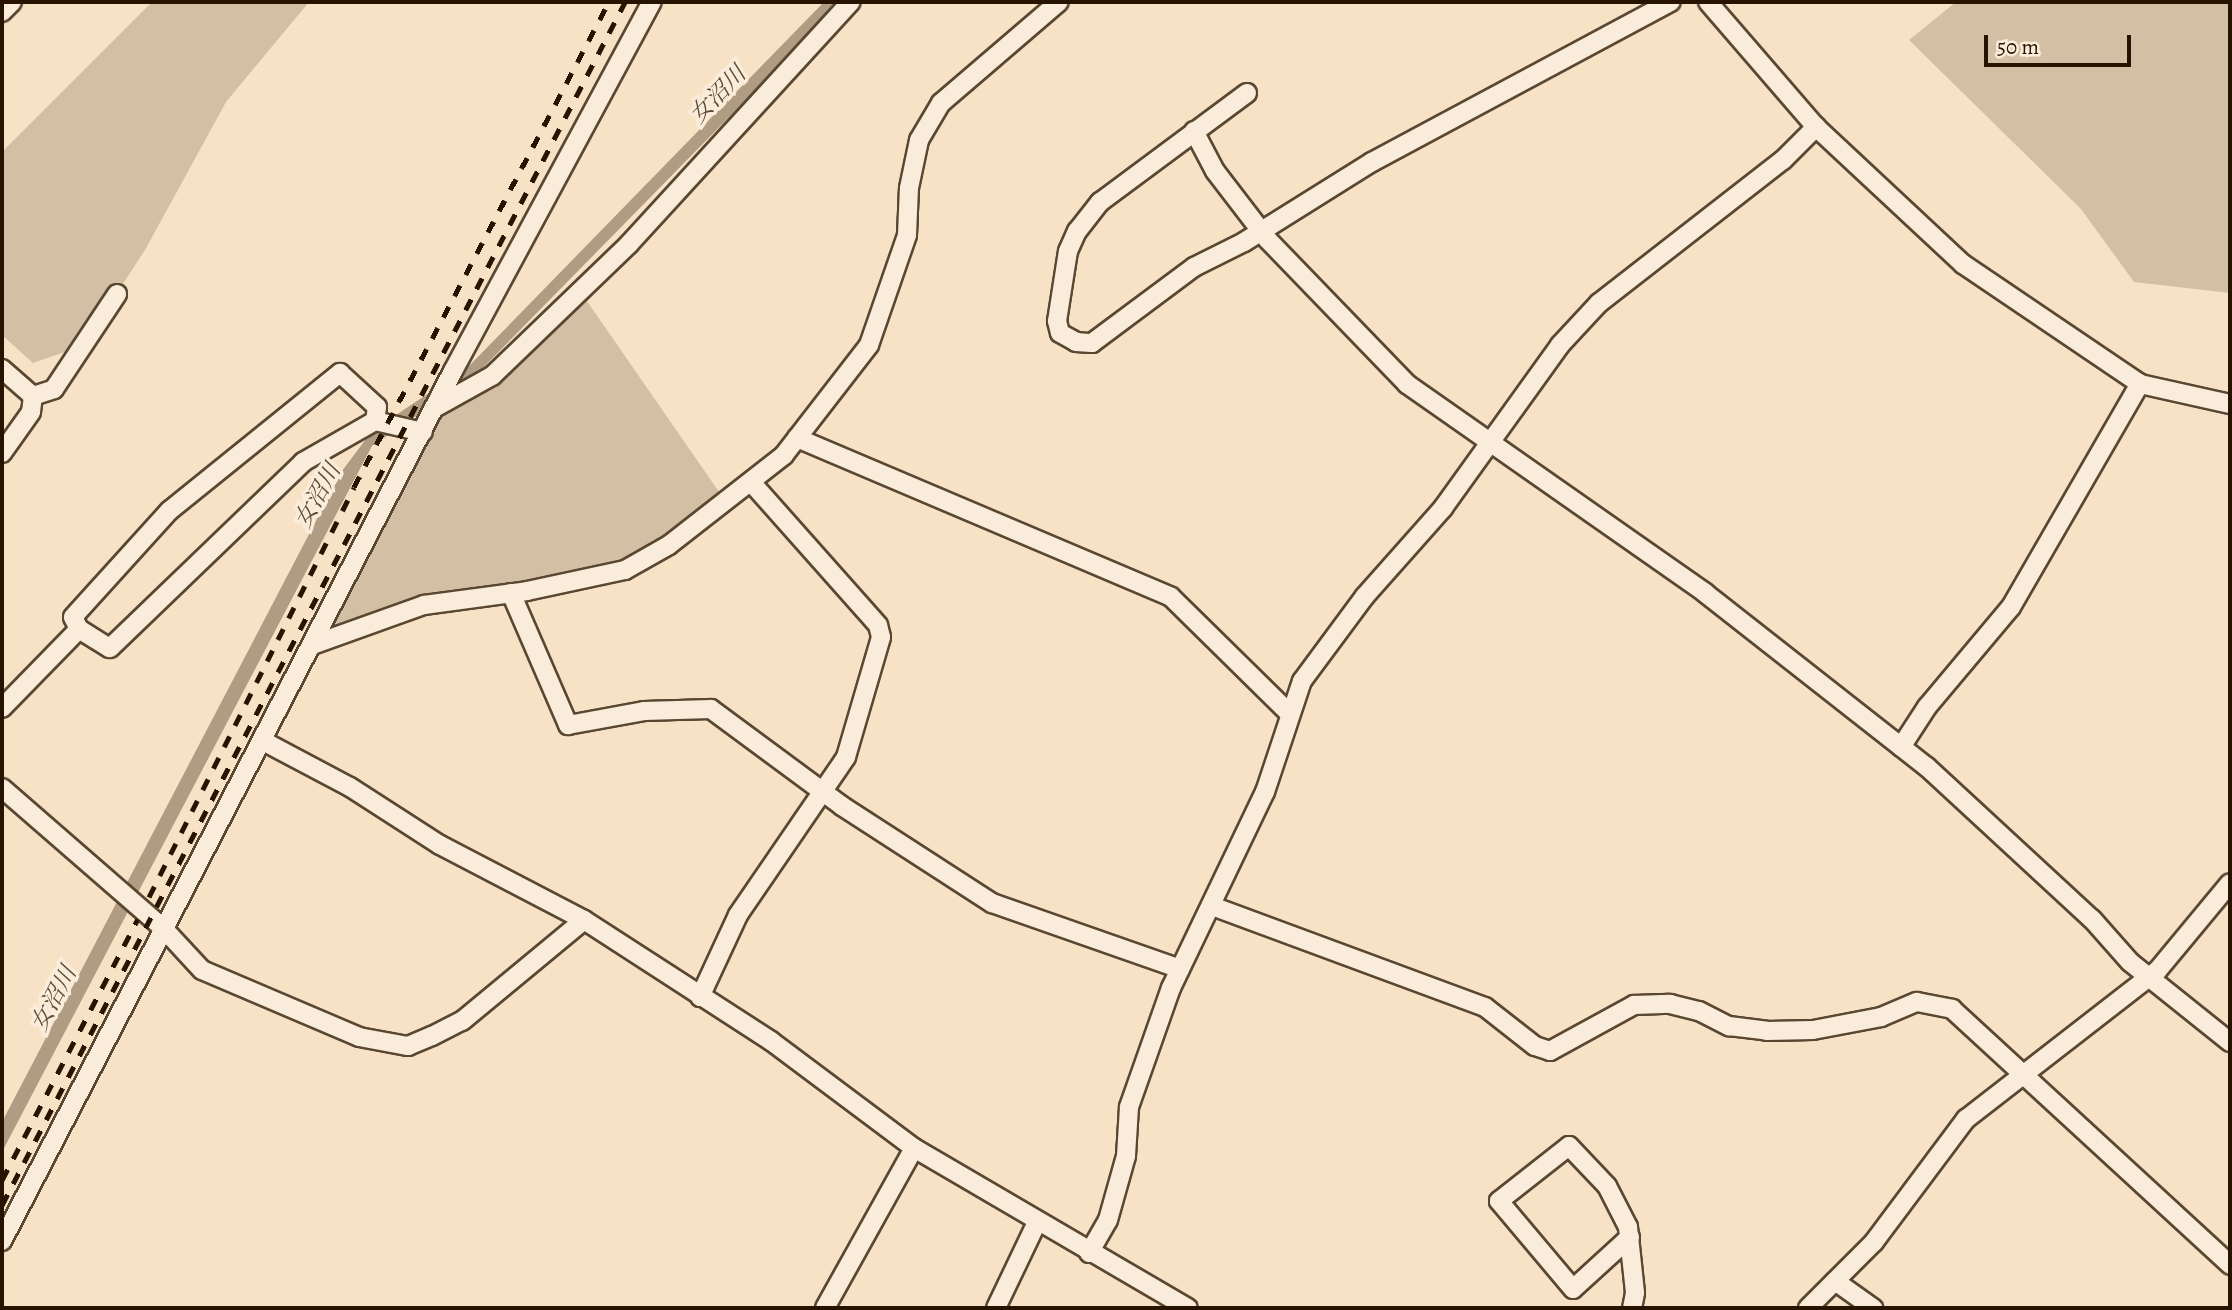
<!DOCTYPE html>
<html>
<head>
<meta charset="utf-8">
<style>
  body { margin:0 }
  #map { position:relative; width:2232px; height:1310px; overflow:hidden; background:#f7e2c6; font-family:Alegreya,"Noto Serif JP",serif }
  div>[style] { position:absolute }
  .green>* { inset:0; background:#d3bfa4 }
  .water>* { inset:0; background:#b09c83 }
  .roads { filter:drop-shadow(2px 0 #5a4732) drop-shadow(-2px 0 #5a4732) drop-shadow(0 2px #5a4732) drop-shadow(0 -2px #5a4732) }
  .street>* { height:18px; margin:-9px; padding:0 9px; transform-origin:9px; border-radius:9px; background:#faecda }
  .rail>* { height:5px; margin-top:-2.5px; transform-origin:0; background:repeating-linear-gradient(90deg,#261300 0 12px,transparent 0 24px) }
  span { translate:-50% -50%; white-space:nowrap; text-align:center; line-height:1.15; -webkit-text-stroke:7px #faecda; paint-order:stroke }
  .water-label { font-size:23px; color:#5d4a34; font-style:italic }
  .frame { position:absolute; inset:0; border:4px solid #261300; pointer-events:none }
  .scale { position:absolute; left:1984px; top:35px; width:147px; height:32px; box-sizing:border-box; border:4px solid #261300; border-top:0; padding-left:9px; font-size:21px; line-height:24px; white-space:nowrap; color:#261300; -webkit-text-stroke:5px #faecda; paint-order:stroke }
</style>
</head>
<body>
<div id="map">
  <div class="green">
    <i style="clip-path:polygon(152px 2px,309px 2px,226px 102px,145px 250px,82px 346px,33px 363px,2px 335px,2px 152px)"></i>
    <i style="clip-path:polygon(1956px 2px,2230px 2px,2230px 293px,2134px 282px,2081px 209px,1909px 40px)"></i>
    <i style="clip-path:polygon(580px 291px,726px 502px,625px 570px,463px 598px,315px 644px,438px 406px,492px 376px)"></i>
  </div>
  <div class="water">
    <i style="clip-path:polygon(824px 2px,842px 2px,474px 377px,372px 446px,2px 1152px,2px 1122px,342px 471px,372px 431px,468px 367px)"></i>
  </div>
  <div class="roads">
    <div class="street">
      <i style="left:1708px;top:2px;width:165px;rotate:49.2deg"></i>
      <i style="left:1816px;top:127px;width:201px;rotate:43deg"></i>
      <i style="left:1963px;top:264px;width:214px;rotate:34.1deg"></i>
      <i style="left:2140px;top:384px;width:92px;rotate:12.5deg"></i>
      <i style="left:2px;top:12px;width:14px;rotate:-45deg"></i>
      <i style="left:1247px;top:93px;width:183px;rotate:143.4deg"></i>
      <i style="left:1100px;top:202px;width:37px;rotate:128deg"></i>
      <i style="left:1077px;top:231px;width:22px;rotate:114deg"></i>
      <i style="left:1068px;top:251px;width:71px;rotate:98.9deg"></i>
      <i style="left:1057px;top:321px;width:12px;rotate:76deg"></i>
      <i style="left:1060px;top:333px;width:18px;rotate:29deg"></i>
      <i style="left:1076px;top:342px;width:16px;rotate:4deg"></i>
      <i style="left:1092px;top:343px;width:127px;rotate:-36.7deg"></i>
      <i style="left:1194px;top:267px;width:56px;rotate:-26.6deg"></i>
      <i style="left:1244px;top:242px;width:151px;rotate:-32deg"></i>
      <i style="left:1372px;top:162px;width:339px;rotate:-28.2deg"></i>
      <i style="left:1194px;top:131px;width:45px;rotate:62.3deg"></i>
      <i style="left:1215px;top:171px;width:87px;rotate:52.5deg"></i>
      <i style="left:1268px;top:240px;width:200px;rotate:46deg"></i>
      <i style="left:1407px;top:384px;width:364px;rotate:35deg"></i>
      <i style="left:1705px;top:593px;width:282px;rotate:38.1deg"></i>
      <i style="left:1927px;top:767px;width:224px;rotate:42.7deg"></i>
      <i style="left:2092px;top:919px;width:57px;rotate:48.5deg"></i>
      <i style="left:2130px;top:962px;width:128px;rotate:38.7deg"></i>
      <i style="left:2px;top:369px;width:41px;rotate:41.1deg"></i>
      <i style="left:33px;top:396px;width:22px;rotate:-18deg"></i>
      <i style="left:54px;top:389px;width:114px;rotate:-56.4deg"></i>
      <i style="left:438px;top:406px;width:62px;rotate:-29.1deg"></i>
      <i style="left:492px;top:376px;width:190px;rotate:-43.9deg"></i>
      <i style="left:629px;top:244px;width:328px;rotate:-47.5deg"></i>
      <i style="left:797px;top:438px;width:406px;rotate:23deg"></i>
      <i style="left:1171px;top:597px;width:165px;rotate:44.5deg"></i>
      <i style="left:2px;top:453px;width:50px;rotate:-54.7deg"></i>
      <i style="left:31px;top:412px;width:16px;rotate:-83deg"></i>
      <i style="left:511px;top:593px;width:144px;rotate:66.6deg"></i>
      <i style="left:568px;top:725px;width:77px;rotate:-10.4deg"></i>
      <i style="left:644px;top:711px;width:67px;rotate:-1.7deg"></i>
      <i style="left:711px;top:709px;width:163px;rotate:36.5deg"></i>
      <i style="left:842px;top:806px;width:179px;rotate:32.9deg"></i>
      <i style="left:992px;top:903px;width:199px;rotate:19.3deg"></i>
      <i style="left:79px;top:629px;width:13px;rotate:-117deg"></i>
      <i style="left:73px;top:617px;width:143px;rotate:-47.8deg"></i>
      <i style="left:169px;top:511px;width:220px;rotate:-38.9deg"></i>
      <i style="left:340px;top:373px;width:50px;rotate:42.6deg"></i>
      <i style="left:377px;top:407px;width:14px;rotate:98deg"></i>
      <i style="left:315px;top:644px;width:116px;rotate:-19.7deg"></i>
      <i style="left:424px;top:605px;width:104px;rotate:-7.7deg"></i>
      <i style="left:527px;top:591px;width:100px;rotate:-12.1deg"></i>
      <i style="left:625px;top:570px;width:51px;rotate:-29.6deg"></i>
      <i style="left:669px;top:545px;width:146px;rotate:-38deg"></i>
      <i style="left:784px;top:455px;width:139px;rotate:-52.3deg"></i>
      <i style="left:869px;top:345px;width:116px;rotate:-70.9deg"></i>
      <i style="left:907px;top:235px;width:47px;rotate:-87.6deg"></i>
      <i style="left:909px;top:188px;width:49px;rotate:-78.2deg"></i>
      <i style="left:919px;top:140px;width:43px;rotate:-59.3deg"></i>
      <i style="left:941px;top:103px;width:155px;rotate:-40.6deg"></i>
      <i style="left:2px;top:708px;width:110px;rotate:-45.7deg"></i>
      <i style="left:79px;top:629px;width:36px;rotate:32deg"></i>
      <i style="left:110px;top:648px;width:268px;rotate:-43.9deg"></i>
      <i style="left:303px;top:462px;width:83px;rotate:-29.7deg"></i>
      <i style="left:375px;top:421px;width:49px;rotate:12.9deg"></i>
      <i style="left:263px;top:741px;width:98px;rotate:27.9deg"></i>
      <i style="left:350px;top:787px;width:107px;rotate:32.8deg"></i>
      <i style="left:440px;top:845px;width:162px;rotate:27.5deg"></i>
      <i style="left:584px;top:920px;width:223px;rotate:32.9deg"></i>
      <i style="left:771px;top:1041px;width:179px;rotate:36.8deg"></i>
      <i style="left:914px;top:1148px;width:317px;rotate:30.3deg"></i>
      <i style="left:1901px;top:747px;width:48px;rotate:-57deg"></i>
      <i style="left:1927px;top:707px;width:131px;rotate:-50deg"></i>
      <i style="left:2011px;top:607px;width:258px;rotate:-60deg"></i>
      <i style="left:2px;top:788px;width:215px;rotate:41deg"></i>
      <i style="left:164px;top:929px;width:56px;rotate:47.2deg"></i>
      <i style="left:202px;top:970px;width:171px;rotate:23.1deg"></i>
      <i style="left:359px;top:1037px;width:50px;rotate:10.4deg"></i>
      <i style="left:408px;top:1046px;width:26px;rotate:-23deg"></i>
      <i style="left:432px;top:1036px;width:34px;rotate:-27deg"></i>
      <i style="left:462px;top:1021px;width:158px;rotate:-39.6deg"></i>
      <i style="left:1212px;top:906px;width:291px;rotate:20.3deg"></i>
      <i style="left:1485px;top:1007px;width:63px;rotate:38deg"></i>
      <i style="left:1535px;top:1046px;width:16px;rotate:18deg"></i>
      <i style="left:1550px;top:1051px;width:96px;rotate:-28.7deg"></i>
      <i style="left:1634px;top:1005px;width:36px;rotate:-2deg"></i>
      <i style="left:1670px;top:1004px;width:30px;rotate:14deg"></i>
      <i style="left:1699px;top:1011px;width:34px;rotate:27deg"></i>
      <i style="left:1729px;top:1026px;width:38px;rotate:7deg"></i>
      <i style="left:1767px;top:1031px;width:46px;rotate:-1.2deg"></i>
      <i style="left:1813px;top:1030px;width:69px;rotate:-10.8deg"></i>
      <i style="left:1881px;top:1017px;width:39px;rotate:-23deg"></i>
      <i style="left:1917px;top:1002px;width:36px;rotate:11deg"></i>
      <i style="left:1952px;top:1009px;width:378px;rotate:42.6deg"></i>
      <i style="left:700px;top:997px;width:90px;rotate:-65.1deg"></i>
      <i style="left:738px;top:915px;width:191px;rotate:-55.6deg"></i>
      <i style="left:846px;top:757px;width:125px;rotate:-73.7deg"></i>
      <i style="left:881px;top:637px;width:12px;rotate:-104deg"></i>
      <i style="left:878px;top:625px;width:191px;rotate:-131.6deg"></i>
      <i style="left:1630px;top:1237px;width:77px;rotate:137.6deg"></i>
      <i style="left:1573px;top:1289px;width:115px;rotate:-130.1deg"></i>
      <i style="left:1499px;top:1201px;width:89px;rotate:-38.2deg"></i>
      <i style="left:1569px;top:1146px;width:55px;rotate:46.5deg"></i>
      <i style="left:1607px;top:1186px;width:46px;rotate:62.9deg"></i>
      <i style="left:1628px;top:1227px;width:66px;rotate:83.9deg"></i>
      <i style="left:1635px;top:1293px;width:15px;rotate:101deg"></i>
      <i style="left:2px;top:1241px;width:980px;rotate:-62.6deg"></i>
      <i style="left:453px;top:371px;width:419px;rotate:-61.7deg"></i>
      <i style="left:1089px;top:1253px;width:38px;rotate:-60deg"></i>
      <i style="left:1108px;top:1220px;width:66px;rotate:-74.3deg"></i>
      <i style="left:1126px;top:1156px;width:49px;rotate:-86.5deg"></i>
      <i style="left:1129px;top:1107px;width:126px;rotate:-70.6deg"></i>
      <i style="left:1171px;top:988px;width:217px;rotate:-64.4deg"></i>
      <i style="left:1265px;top:792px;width:117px;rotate:-71.6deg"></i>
      <i style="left:1302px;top:681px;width:106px;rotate:-53.5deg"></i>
      <i style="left:1365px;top:596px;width:118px;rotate:-48.4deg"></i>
      <i style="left:1443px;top:508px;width:201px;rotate:-54.3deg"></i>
      <i style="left:1560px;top:345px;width:57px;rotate:-47.1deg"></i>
      <i style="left:1599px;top:303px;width:233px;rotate:-37.9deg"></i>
      <i style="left:1783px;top:160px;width:47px;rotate:-45deg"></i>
      <i style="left:1835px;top:1281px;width:47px;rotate:35.4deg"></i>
      <i style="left:825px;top:1308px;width:183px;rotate:-60.9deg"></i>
      <i style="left:996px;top:1308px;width:95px;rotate:-64.5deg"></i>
      <i style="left:1808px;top:1308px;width:93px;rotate:-45deg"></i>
      <i style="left:1874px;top:1242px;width:154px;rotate:-53.2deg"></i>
      <i style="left:1966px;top:1119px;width:242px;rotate:-37.8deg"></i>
      <i style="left:2157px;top:971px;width:114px;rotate:-50.3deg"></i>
    </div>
  </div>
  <div class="rail">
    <i style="left:149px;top:897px;width:458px;rotate:-63.4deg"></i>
    <i style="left:354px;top:487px;width:548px;rotate:-62.27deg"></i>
    <i style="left:2px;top:1180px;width:294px;rotate:-62.5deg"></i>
    <i style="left:2px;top:1205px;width:1355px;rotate:-62.62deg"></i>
  </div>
  <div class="water-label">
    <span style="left:718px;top:95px;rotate:-46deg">女沼川</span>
    <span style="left:318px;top:496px;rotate:-61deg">女沼川</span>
    <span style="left:54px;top:999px;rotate:-62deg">女沼川</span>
  </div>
  <div class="frame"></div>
  <div class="scale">50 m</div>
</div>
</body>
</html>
